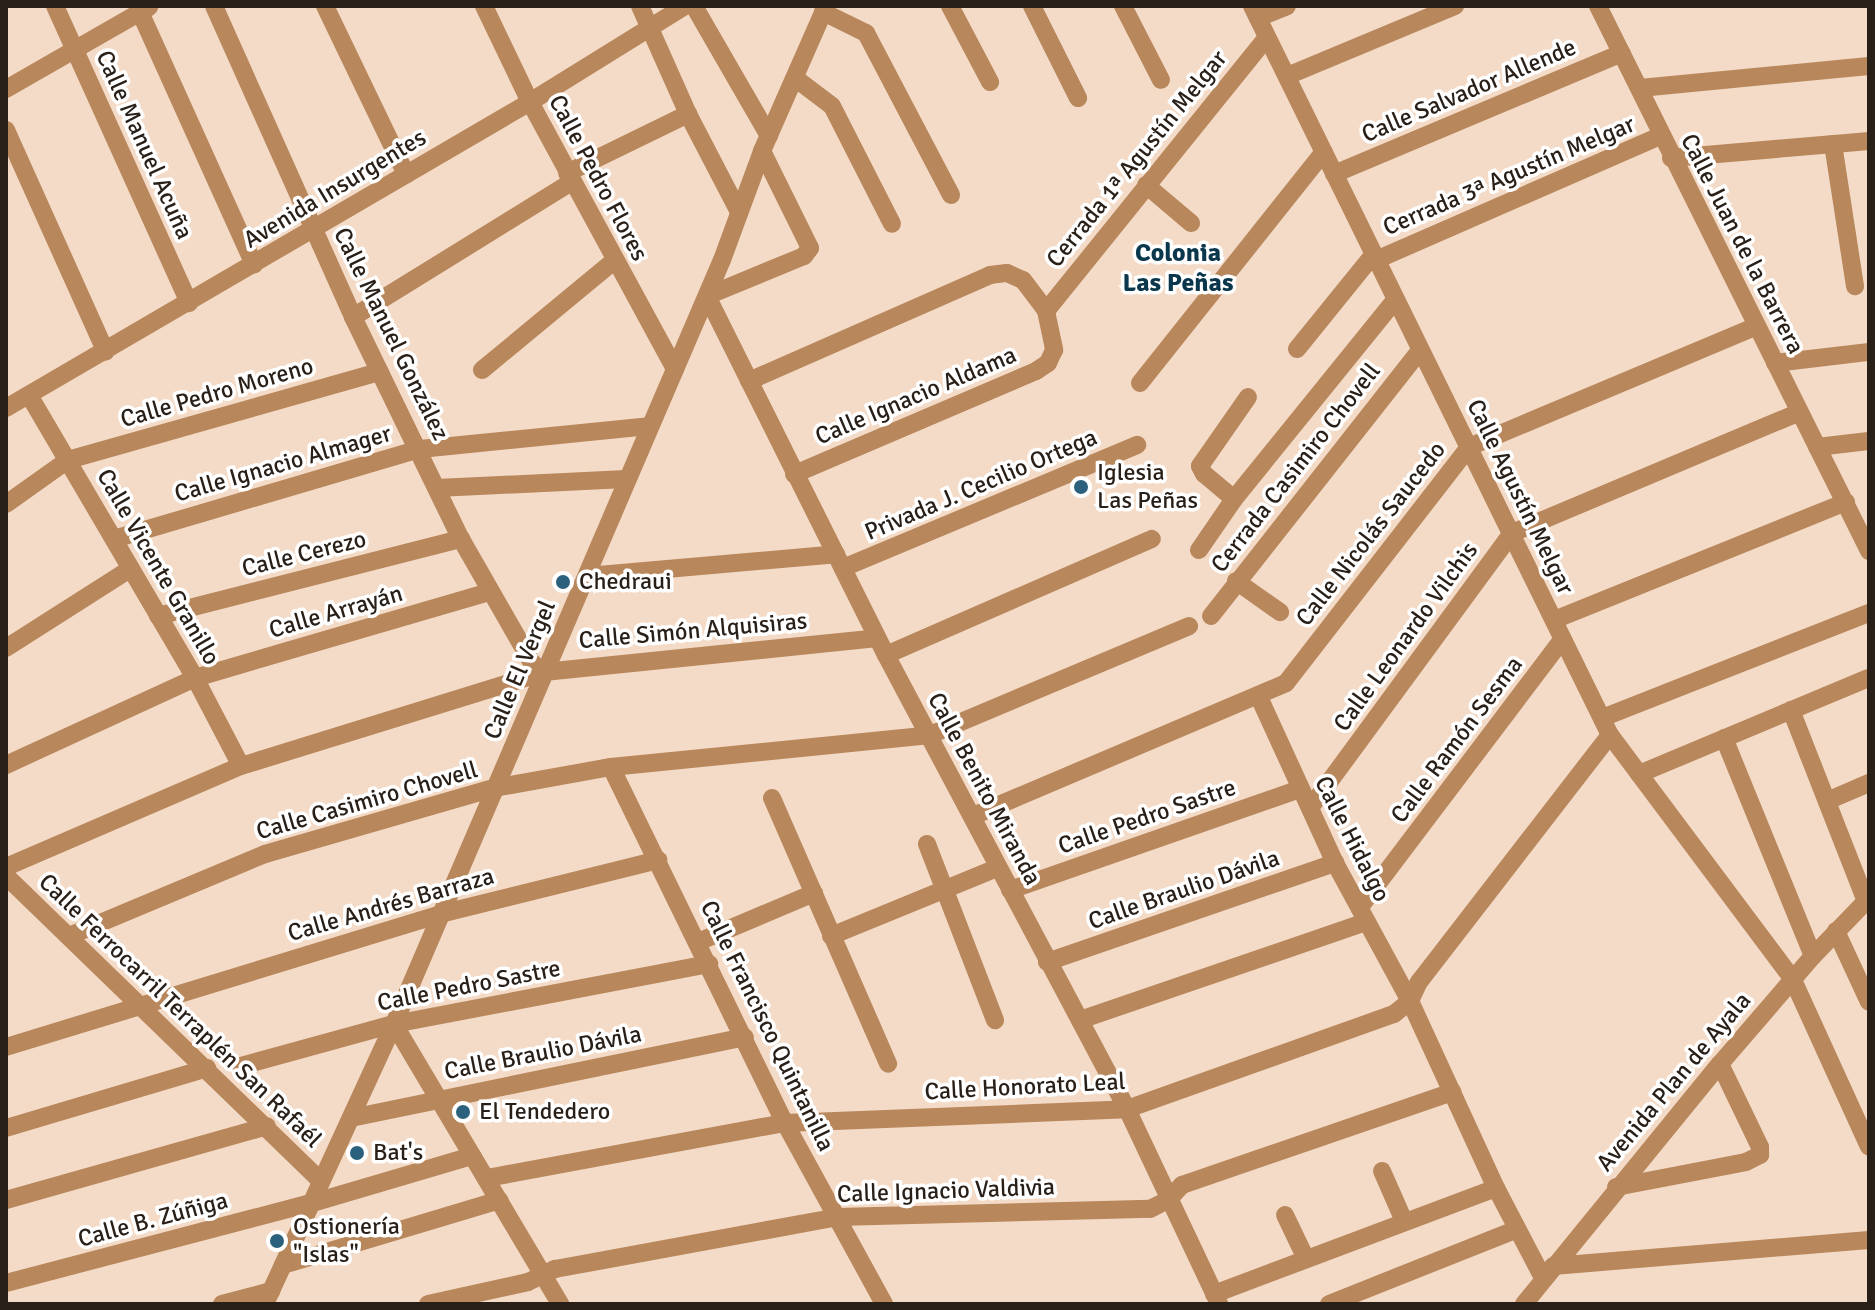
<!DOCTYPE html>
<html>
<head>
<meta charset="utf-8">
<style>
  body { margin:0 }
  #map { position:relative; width:1875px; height:1310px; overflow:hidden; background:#f4dbc7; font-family:Signika,sans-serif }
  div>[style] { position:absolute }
  .minor>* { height:18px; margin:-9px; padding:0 9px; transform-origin:9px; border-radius:9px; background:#b8875c }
  .dots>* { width:22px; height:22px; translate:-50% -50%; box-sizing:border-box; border:4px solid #fff; border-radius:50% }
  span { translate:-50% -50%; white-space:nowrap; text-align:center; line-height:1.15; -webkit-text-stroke:7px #fff; paint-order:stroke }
  .street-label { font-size:24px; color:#281f18 }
  .poi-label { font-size:24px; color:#281f18 }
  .left { translate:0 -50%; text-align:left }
  .neighbourhood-label { font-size:26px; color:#0a374c; font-weight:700 }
  .frame { position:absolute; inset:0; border:8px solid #281f18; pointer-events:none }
</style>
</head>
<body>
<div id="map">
  <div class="minor">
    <i style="left:55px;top:6px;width:326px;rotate:65.7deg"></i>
    <i style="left:214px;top:6px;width:341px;rotate:65.9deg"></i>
    <i style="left:353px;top:317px;width:247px;rotate:64.1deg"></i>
    <i style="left:461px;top:539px;width:143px;rotate:60.2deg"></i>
    <i style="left:532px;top:663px;width:15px;rotate:37deg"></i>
    <i style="left:325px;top:6px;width:187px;rotate:64.3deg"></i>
    <i style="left:484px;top:6px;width:106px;rotate:64.4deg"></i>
    <i style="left:530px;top:102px;width:304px;rotate:61.5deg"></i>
    <i style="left:640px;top:6px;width:118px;rotate:66deg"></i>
    <i style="left:688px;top:114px;width:110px;rotate:62.5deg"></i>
    <i style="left:694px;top:6px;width:150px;rotate:60deg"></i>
    <i style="left:950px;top:6px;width:86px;rotate:62.2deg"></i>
    <i style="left:1032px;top:6px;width:103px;rotate:63.4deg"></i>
    <i style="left:1123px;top:6px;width:83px;rotate:62.8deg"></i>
    <i style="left:1252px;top:6px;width:812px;rotate:63.85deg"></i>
    <i style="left:1610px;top:735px;width:306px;rotate:53.2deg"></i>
    <i style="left:1793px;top:980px;width:183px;rotate:65.5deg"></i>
    <i style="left:1598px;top:6px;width:609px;rotate:63.56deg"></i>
    <i style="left:140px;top:12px;width:277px;rotate:65.7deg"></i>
    <i style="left:823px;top:12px;width:48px;rotate:26deg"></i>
    <i style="left:866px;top:33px;width:183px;rotate:62.3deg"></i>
    <i style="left:1258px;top:18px;width:31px;rotate:-22deg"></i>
    <i style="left:1287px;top:76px;width:182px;rotate:-22.6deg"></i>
    <i style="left:795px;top:78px;width:46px;rotate:37.1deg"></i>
    <i style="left:832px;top:106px;width:132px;rotate:63deg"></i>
    <i style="left:1640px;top:88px;width:230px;rotate:-5.5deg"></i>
    <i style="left:6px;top:89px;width:165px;rotate:-29.8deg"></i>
    <i style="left:6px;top:130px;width:243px;rotate:65.8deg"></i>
    <i style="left:1833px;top:144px;width:144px;rotate:81.2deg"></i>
    <i style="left:1671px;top:158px;width:199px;rotate:-4.9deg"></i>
    <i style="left:567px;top:173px;width:135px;rotate:-26deg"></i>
    <i style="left:1334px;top:174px;width:312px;rotate:-22.8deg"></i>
    <i style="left:1146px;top:185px;width:59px;rotate:40.2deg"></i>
    <i style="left:1376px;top:260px;width:310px;rotate:-23.6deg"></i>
    <i style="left:707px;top:296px;width:401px;rotate:63.5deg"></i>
    <i style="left:886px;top:655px;width:514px;rotate:62.04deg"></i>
    <i style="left:1127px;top:1109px;width:216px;rotate:64.7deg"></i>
    <i style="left:707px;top:296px;width:105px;rotate:-22.4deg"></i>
    <i style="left:804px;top:256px;width:10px;rotate:-53deg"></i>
    <i style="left:810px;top:248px;width:108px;rotate:-116.3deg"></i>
    <i style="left:1046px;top:311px;width:351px;rotate:-51.1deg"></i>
    <i style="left:353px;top:317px;width:257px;rotate:-31.7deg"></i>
    <i style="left:1297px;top:349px;width:122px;rotate:-51deg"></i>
    <i style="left:1775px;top:363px;width:95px;rotate:-6.7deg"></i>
    <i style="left:482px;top:370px;width:173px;rotate:-39.6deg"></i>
    <i style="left:749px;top:381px;width:263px;rotate:-23.7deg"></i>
    <i style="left:990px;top:275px;width:17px;rotate:-7deg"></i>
    <i style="left:1007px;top:273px;width:17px;rotate:24deg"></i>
    <i style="left:1023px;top:280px;width:39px;rotate:53deg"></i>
    <i style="left:1046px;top:311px;width:40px;rotate:78deg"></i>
    <i style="left:1054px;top:350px;width:14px;rotate:115deg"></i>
    <i style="left:1048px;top:363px;width:14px;rotate:146deg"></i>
    <i style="left:1036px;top:371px;width:263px;rotate:156.9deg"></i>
    <i style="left:1140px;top:383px;width:295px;rotate:-51.5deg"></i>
    <i style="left:29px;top:395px;width:328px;rotate:59.6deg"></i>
    <i style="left:195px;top:678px;width:99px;rotate:62.4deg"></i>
    <i style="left:6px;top:408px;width:607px;rotate:-30.28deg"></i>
    <i style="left:530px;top:102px;width:182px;rotate:-31.8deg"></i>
    <i style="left:1817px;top:447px;width:52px;rotate:-6.6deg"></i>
    <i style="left:437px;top:488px;width:189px;rotate:-2.7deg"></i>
    <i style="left:1234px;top:499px;width:39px;rotate:-140deg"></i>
    <i style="left:1204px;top:474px;width:9px;rotate:-117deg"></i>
    <i style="left:1200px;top:466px;width:84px;rotate:-55.2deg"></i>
    <i style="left:6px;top:504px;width:76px;rotate:-35.4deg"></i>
    <i style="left:68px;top:460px;width:324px;rotate:-15.8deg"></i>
    <i style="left:114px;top:539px;width:319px;rotate:-16.4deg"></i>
    <i style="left:420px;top:449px;width:230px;rotate:-5.7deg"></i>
    <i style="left:1199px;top:550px;width:62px;rotate:-55.5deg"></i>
    <i style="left:1234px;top:499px;width:257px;rotate:-51deg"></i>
    <i style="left:843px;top:568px;width:319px;rotate:-22.7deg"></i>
    <i style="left:587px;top:576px;width:250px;rotate:-5deg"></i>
    <i style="left:1236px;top:581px;width:54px;rotate:35.2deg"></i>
    <i style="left:158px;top:616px;width:313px;rotate:-14.3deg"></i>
    <i style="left:1211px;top:616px;width:338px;rotate:-51.8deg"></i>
    <i style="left:1554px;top:620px;width:315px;rotate:-22deg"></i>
    <i style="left:6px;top:648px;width:147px;rotate:-32.5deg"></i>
    <i style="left:886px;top:655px;width:290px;rotate:-23.6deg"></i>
    <i style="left:1259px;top:697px;width:183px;rotate:65.4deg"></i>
    <i style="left:1335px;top:863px;width:157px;rotate:61.5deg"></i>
    <i style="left:1410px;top:1001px;width:206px;rotate:65.3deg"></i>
    <i style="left:1496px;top:1188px;width:102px;rotate:62.4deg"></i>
    <i style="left:1791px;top:710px;width:205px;rotate:68.6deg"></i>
    <i style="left:1602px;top:718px;width:287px;rotate:-21.5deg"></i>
    <i style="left:1724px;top:738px;width:235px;rotate:67.8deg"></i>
    <i style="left:6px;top:765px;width:208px;rotate:-24.7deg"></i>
    <i style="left:195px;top:678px;width:307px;rotate:-16.3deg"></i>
    <i style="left:611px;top:767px;width:396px;rotate:64deg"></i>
    <i style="left:785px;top:1123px;width:206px;rotate:61.3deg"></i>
    <i style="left:1639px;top:774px;width:249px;rotate:-22.7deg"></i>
    <i style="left:772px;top:798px;width:290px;rotate:66.4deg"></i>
    <i style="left:1827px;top:801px;width:46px;rotate:-23.2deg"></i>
    <i style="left:1310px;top:808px;width:341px;rotate:-53.7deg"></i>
    <i style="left:1512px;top:533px;width:312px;rotate:-22.8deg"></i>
    <i style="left:973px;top:816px;width:340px;rotate:-23deg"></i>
    <i style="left:1286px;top:683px;width:299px;rotate:-52.2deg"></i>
    <i style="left:1469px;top:447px;width:312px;rotate:-22.8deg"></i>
    <i style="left:927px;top:844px;width:189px;rotate:68.9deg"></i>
    <i style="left:6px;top:867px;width:256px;rotate:-23.3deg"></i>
    <i style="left:241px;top:766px;width:317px;rotate:-17.2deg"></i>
    <i style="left:544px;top:672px;width:335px;rotate:-5.8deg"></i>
    <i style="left:6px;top:876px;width:438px;rotate:44.1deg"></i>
    <i style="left:1010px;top:890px;width:307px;rotate:-19.2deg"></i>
    <i style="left:1360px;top:907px;width:336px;rotate:-52.9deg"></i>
    <i style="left:1836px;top:931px;width:78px;rotate:65.1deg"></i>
    <i style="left:69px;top:936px;width:212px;rotate:-22.7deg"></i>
    <i style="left:265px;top:854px;width:238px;rotate:-16.1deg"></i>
    <i style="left:494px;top:788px;width:119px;rotate:-10.2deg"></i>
    <i style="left:611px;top:767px;width:321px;rotate:-5.7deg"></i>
    <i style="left:930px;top:735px;width:281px;rotate:-22.8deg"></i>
    <i style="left:831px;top:936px;width:179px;rotate:-22.3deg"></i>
    <i style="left:698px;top:942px;width:126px;rotate:-22.9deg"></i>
    <i style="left:1047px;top:962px;width:305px;rotate:-19deg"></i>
    <i style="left:1080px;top:1020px;width:303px;rotate:-18.9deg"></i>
    <i style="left:394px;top:1024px;width:326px;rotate:59.3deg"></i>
    <i style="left:6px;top:1047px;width:454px;rotate:-17deg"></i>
    <i style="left:440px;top:914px;width:225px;rotate:-13.9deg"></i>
    <i style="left:241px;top:1066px;width:159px;rotate:-15.4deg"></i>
    <i style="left:394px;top:1024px;width:321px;rotate:-10.8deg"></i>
    <i style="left:351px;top:1118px;width:402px;rotate:-11.6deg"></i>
    <i style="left:6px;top:1128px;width:210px;rotate:-16.6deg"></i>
    <i style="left:1382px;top:1171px;width:55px;rotate:66.3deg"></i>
    <i style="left:487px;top:1178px;width:303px;rotate:-10.5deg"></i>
    <i style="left:785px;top:1123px;width:342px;rotate:-2.3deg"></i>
    <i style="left:1127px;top:1109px;width:283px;rotate:-19.6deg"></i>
    <i style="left:1394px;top:1014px;width:21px;rotate:-39deg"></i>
    <i style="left:1410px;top:1001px;width:21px;rotate:-65deg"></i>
    <i style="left:1419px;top:982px;width:312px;rotate:-52.3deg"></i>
    <i style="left:1616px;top:1187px;width:132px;rotate:-10.9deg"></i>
    <i style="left:1746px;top:1162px;width:16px;rotate:-27deg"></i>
    <i style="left:1760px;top:1155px;width:8px;rotate:-90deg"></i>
    <i style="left:1760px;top:1147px;width:92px;rotate:-115.7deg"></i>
    <i style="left:6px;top:1200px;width:271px;rotate:-15.8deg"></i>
    <i style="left:1285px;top:1215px;width:49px;rotate:64.5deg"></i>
    <i style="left:283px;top:1265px;width:226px;rotate:-16.7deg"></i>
    <i style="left:1553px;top:1266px;width:317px;rotate:-4.7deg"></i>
    <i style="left:6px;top:1283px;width:316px;rotate:-14.7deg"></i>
    <i style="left:312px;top:1203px;width:167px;rotate:-16.4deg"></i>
    <i style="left:1214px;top:1294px;width:301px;rotate:-20.6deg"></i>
    <i style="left:222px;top:1304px;width:51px;rotate:-14.9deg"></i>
    <i style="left:265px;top:1304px;width:308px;rotate:-65.3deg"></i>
    <i style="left:394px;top:1024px;width:831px;rotate:-66.77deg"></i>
    <i style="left:722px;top:260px;width:116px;rotate:-69.8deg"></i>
    <i style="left:762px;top:151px;width:158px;rotate:-66.2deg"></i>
    <i style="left:428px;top:1304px;width:102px;rotate:-12.4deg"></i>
    <i style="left:528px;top:1282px;width:30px;rotate:-26deg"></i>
    <i style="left:555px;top:1269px;width:288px;rotate:-10.4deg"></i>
    <i style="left:838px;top:1217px;width:312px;rotate:-1.5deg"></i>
    <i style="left:1150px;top:1209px;width:20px;rotate:-27deg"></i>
    <i style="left:1168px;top:1200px;width:21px;rotate:-47deg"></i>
    <i style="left:1182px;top:1185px;width:286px;rotate:-19deg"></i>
    <i style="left:1329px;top:1304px;width:202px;rotate:-21.7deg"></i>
    <i style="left:1524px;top:1304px;width:310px;rotate:-50.8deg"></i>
    <i style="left:1720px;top:1064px;width:143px;rotate:-49.3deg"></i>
    <i style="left:1813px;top:956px;width:81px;rotate:-46deg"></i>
  </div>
  <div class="dots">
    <i style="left:1081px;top:487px;background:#2c617d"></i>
    <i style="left:563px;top:582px;background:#2c617d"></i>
    <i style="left:463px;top:1112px;background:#2c617d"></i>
    <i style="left:357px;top:1153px;background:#2c617d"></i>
    <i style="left:277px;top:1241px;background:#2c617d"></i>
  </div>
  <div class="street-label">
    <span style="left:1469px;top:91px;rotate:-23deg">Calle Salvador Allende</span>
    <span style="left:144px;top:145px;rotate:66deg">Calle Manuel Acuña</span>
    <span style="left:1137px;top:159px;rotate:-51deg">Cerrada 1ª Agustín Melgar</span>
    <span style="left:1509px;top:176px;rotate:-23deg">Cerrada 3ª Agustín Melgar</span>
    <span style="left:598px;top:178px;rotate:62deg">Calle Pedro Flores</span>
    <span style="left:335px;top:189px;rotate:-31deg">Avenida Insurgentes</span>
    <span style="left:1742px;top:244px;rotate:63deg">Calle Juan de la Barrera</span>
    <span style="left:391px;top:334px;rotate:64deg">Calle Manuel González</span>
    <span style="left:217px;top:393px;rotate:-16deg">Calle Pedro Moreno</span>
    <span style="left:916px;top:396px;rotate:-23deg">Calle Ignacio Aldama</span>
    <span style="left:283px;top:464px;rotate:-16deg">Calle Ignacio Almager</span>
    <span style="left:1296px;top:468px;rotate:-52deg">Cerrada Casimiro Chovell</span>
    <span style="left:981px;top:485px;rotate:-23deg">Privada J. Cecilio Ortega</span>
    <span style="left:1520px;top:497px;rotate:64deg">Calle Agustín Melgar</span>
    <span style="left:1371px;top:534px;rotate:-52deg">Calle Nicolás Saucedo</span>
    <span style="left:304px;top:554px;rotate:-14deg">Calle Cerezo</span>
    <span style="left:158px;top:567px;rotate:60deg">Calle Vicente Granillo</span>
    <span style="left:336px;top:612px;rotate:-16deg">Calle Arrayán</span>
    <span style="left:693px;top:631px;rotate:-5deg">Calle Simón Alquisiras</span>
    <span style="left:1406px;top:637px;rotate:-54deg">Calle Leonardo Vilchis</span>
    <span style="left:520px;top:670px;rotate:-67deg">Calle El Vergel</span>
    <span style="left:1457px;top:740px;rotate:-53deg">Calle Ramón Sesma</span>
    <span style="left:984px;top:789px;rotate:62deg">Calle Benito Miranda</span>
    <span style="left:367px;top:801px;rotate:-16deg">Calle Casimiro Chovell</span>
    <span style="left:1147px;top:817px;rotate:-19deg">Calle Pedro Sastre</span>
    <span style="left:1352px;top:839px;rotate:63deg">Calle Hidalgo</span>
    <span style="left:1184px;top:890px;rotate:-19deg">Calle Braulio Dávila</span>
    <span style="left:391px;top:905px;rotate:-16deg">Calle Andrés Barraza</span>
    <span style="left:469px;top:986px;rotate:-11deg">Calle Pedro Sastre</span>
    <span style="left:180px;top:1011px;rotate:44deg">Calle Ferrocarril Terraplén San Rafaél</span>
    <span style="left:767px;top:1026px;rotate:64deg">Calle Francisco Quintanilla</span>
    <span style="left:543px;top:1053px;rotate:-11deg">Calle Braulio Dávila</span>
    <span style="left:1674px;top:1082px;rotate:-50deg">Avenida Plan de Ayala</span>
    <span style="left:1025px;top:1087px;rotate:-3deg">Calle Honorato Leal</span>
    <span style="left:946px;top:1191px;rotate:-2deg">Calle Ignacio Valdivia</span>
    <span style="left:153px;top:1220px;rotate:-15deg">Calle B. Zúñiga</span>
  </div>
  <div class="poi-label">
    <span class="left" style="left:1097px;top:487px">Iglesia<br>Las Peñas</span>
    <span class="left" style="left:579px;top:582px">Chedraui</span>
    <span class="left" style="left:479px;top:1112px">El Tendedero</span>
    <span class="left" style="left:373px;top:1153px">Bat's</span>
    <span class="left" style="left:293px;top:1241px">Ostionería<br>"Islas"</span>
  </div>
  <div class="neighbourhood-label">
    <span style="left:1178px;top:269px">Colonia<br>Las Peñas</span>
  </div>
  <div class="frame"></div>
</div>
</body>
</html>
